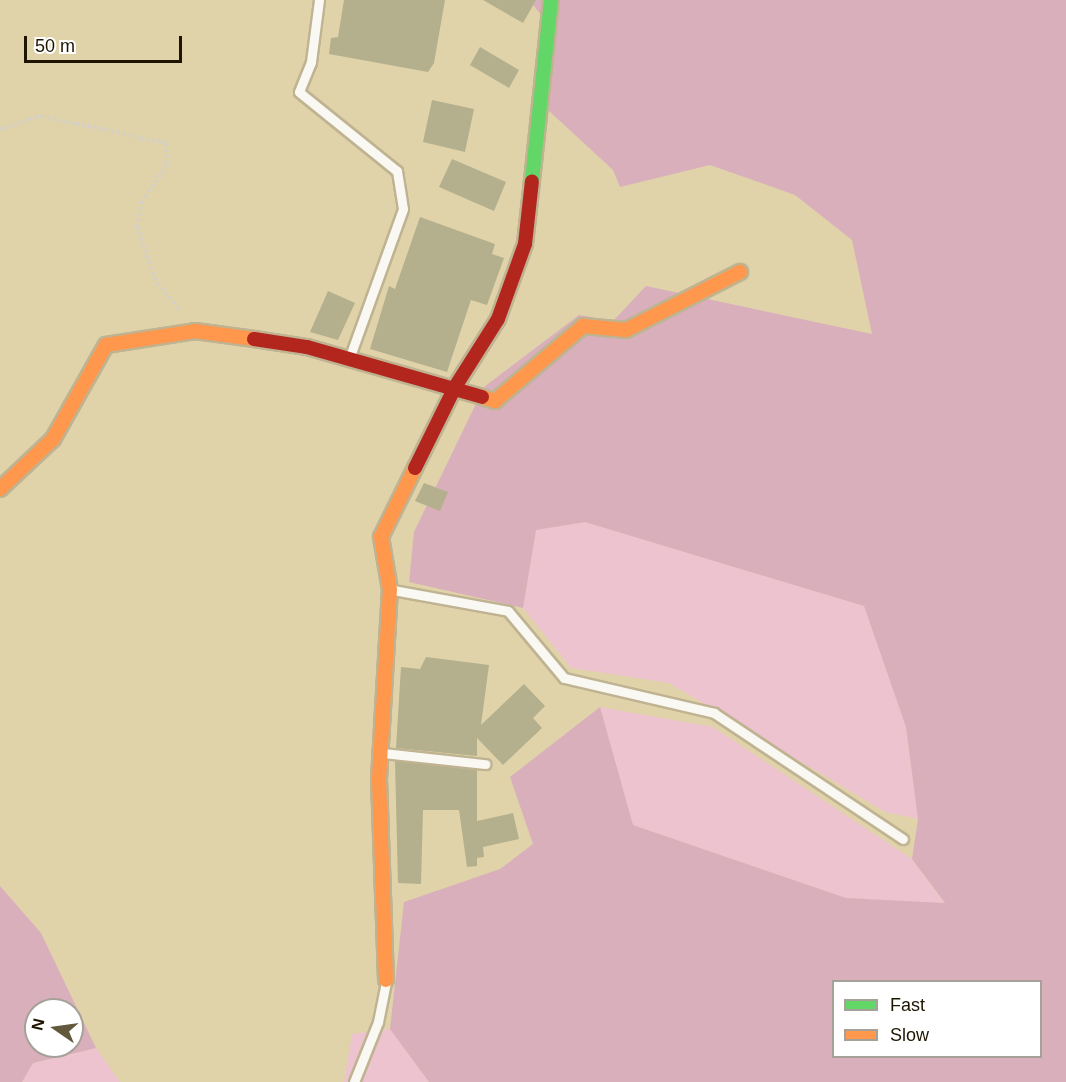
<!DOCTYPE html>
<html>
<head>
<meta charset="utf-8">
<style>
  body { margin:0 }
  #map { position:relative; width:1066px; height:1082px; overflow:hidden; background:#e1d3a9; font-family:Arial,sans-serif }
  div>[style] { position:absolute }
  .green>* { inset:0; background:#ecc3ce }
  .forest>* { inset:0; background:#d9afbc }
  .building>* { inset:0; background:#b4af8d }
  .path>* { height:4px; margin-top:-2px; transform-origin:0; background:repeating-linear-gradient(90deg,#d5d0c3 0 3px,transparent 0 6px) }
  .roads { filter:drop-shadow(2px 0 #bfb392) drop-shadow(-2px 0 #bfb392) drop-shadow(0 2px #bfb392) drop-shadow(0 -2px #bfb392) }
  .lane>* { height:9px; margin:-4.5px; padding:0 4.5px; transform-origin:4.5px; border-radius:4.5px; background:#faf8f2 }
  .fast>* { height:14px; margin:-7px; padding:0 7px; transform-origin:7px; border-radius:7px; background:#63d668 }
  .slow>* { height:14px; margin:-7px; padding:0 7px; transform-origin:7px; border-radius:7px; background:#ff974d }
  .jam>* { height:14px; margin:-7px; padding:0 7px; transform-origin:7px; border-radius:7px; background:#b3261e }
  span { translate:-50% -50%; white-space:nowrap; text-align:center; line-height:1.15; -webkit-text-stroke:4.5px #fff; paint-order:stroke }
  .legend { position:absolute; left:832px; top:980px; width:210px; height:78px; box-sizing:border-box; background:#fff; border:2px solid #a5a199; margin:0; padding:8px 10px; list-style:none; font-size:18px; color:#1d1500 }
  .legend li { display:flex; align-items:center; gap:12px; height:30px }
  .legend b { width:30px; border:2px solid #a5a199 }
  .north { position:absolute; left:24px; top:998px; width:60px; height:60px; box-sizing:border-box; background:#fff; border:2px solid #a5a199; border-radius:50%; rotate:283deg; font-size:16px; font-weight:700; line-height:24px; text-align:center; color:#1d1500 }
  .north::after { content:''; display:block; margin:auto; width:21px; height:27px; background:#62583b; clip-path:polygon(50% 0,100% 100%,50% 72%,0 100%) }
  .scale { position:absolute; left:24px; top:36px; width:158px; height:27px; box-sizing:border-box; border:3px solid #1d1500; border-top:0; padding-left:8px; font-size:18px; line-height:21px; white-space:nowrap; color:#1d1500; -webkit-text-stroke:4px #fff; paint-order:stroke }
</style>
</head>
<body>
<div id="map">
  <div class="green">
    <i style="clip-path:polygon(585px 522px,864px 606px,906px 727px,918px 819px,885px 812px,669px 683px,571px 668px,523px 608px,536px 530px)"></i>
    <i style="clip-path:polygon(600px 707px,713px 727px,912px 859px,945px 904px,846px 898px,633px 825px)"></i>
    <i style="clip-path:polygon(390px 1029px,429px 1082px,344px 1082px,352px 1034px)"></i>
    <i style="clip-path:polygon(96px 1048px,120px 1082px,22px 1082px,33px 1063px)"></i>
  </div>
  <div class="forest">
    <i style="clip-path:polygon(evenodd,529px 0,1066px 0,1066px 1082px,429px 1082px,390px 1029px,404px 902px,500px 869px,533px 844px,510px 777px,600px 707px,633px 825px,846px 898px,945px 903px,912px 859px,918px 819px,906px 727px,864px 606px,585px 522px,536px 530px,523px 608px,409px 582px,414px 532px,484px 387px,579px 315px,613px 321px,646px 286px,872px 334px,852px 240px,795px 195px,710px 165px,620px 187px,613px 170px,548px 110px,541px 15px,529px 0,834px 982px,1040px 982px,1040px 1056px,834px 1056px,834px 982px)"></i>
    <i style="clip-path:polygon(evenodd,0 886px,41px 933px,96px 1048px,33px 1063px,22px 1082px,0 1082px,0 886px,36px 1010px,72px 1010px,72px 1046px,36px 1046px,36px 1010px)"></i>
  </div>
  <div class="building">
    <i style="clip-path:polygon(344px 0,445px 0,434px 63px,428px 72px,329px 54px,331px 38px,338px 37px)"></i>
    <i style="clip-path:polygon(483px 0,536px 0,523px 23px)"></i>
    <i style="clip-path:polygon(480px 47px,519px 70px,509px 88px,470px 65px)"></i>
    <i style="clip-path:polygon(432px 100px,474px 109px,465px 152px,423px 142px)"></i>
    <i style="clip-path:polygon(452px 159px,506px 182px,494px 211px,439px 187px)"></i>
    <i style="clip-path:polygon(420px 217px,495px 244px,492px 254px,504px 258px,487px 305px,471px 300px,447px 372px,370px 349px,389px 286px,395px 289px)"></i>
    <i style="clip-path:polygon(328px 291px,355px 303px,338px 340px,310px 332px)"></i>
    <i style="clip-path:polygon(424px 483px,448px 492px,440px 511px,415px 501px)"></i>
    <i style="clip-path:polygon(426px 657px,489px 665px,481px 725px,524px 684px,545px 706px,533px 718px,542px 728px,503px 765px,477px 738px,477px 756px,396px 748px,401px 667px,420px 669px)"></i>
    <i style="clip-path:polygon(395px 761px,477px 770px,477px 821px,513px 813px,519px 839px,483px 847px,484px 857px,477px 858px,477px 866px,467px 867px,459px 810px,423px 810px,421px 884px,398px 883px)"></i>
  </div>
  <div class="path">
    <i style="left:0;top:129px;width:43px;rotate:-17.6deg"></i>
    <i style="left:41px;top:116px;width:128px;rotate:12.2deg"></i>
    <i style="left:166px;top:143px;width:22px;rotate:87deg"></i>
    <i style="left:167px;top:165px;width:44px;rotate:124.8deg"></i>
    <i style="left:142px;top:201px;width:26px;rotate:101deg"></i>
    <i style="left:137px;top:227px;width:54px;rotate:71.6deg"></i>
    <i style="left:154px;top:278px;width:42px;rotate:51.8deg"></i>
  </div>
  <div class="roads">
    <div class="lane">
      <i style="left:319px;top:0;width:63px;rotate:97.4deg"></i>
      <i style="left:311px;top:62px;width:32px;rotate:112deg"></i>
      <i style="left:299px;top:92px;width:126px;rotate:38.9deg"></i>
      <i style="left:397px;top:171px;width:38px;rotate:81deg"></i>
      <i style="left:403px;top:209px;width:156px;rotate:109.8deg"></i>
      <i style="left:393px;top:590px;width:117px;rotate:10.3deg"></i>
      <i style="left:508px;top:611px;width:87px;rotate:50.1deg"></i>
      <i style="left:564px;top:678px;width:154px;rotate:13.1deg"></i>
      <i style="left:714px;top:713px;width:227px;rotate:33.7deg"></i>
      <i style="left:383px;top:753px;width:103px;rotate:6.2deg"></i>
      <i style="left:354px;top:1082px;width:65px;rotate:-68.2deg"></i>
      <i style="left:378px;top:1022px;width:41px;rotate:-78.7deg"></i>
    </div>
    <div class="fast">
      <i style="left:532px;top:181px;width:182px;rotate:-84deg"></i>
    </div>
    <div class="slow">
      <i style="left:482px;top:397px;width:14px;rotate:17deg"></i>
      <i style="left:495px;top:401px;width:116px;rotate:-40.4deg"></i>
      <i style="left:583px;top:326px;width:43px;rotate:5.3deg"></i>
      <i style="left:626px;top:330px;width:128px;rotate:-27deg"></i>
      <i style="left:0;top:489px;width:73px;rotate:-43.3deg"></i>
      <i style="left:53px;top:439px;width:108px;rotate:-60.6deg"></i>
      <i style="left:106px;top:345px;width:90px;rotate:-8.9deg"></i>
      <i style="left:195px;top:331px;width:60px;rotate:7.7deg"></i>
      <i style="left:386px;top:980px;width:201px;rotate:-92deg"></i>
      <i style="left:379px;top:779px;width:189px;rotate:-86.7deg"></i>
      <i style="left:390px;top:590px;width:54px;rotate:-99.6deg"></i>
      <i style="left:381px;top:537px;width:77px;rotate:-63.8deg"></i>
    </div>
    <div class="jam">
      <i style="left:254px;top:339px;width:54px;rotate:8.6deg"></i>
      <i style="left:307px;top:347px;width:182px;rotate:15.9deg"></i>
      <i style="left:415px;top:468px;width:90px;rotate:-63.7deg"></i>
      <i style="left:455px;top:387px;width:80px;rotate:-57.7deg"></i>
      <i style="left:498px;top:319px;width:80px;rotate:-70.2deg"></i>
      <i style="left:525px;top:244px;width:63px;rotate:-83.7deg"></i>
    </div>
  </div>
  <ul class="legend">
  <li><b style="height:8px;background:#63d668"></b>Fast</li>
  <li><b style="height:8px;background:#ff974d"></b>Slow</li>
  </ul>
  <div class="north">N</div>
  <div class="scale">50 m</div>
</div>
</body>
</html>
